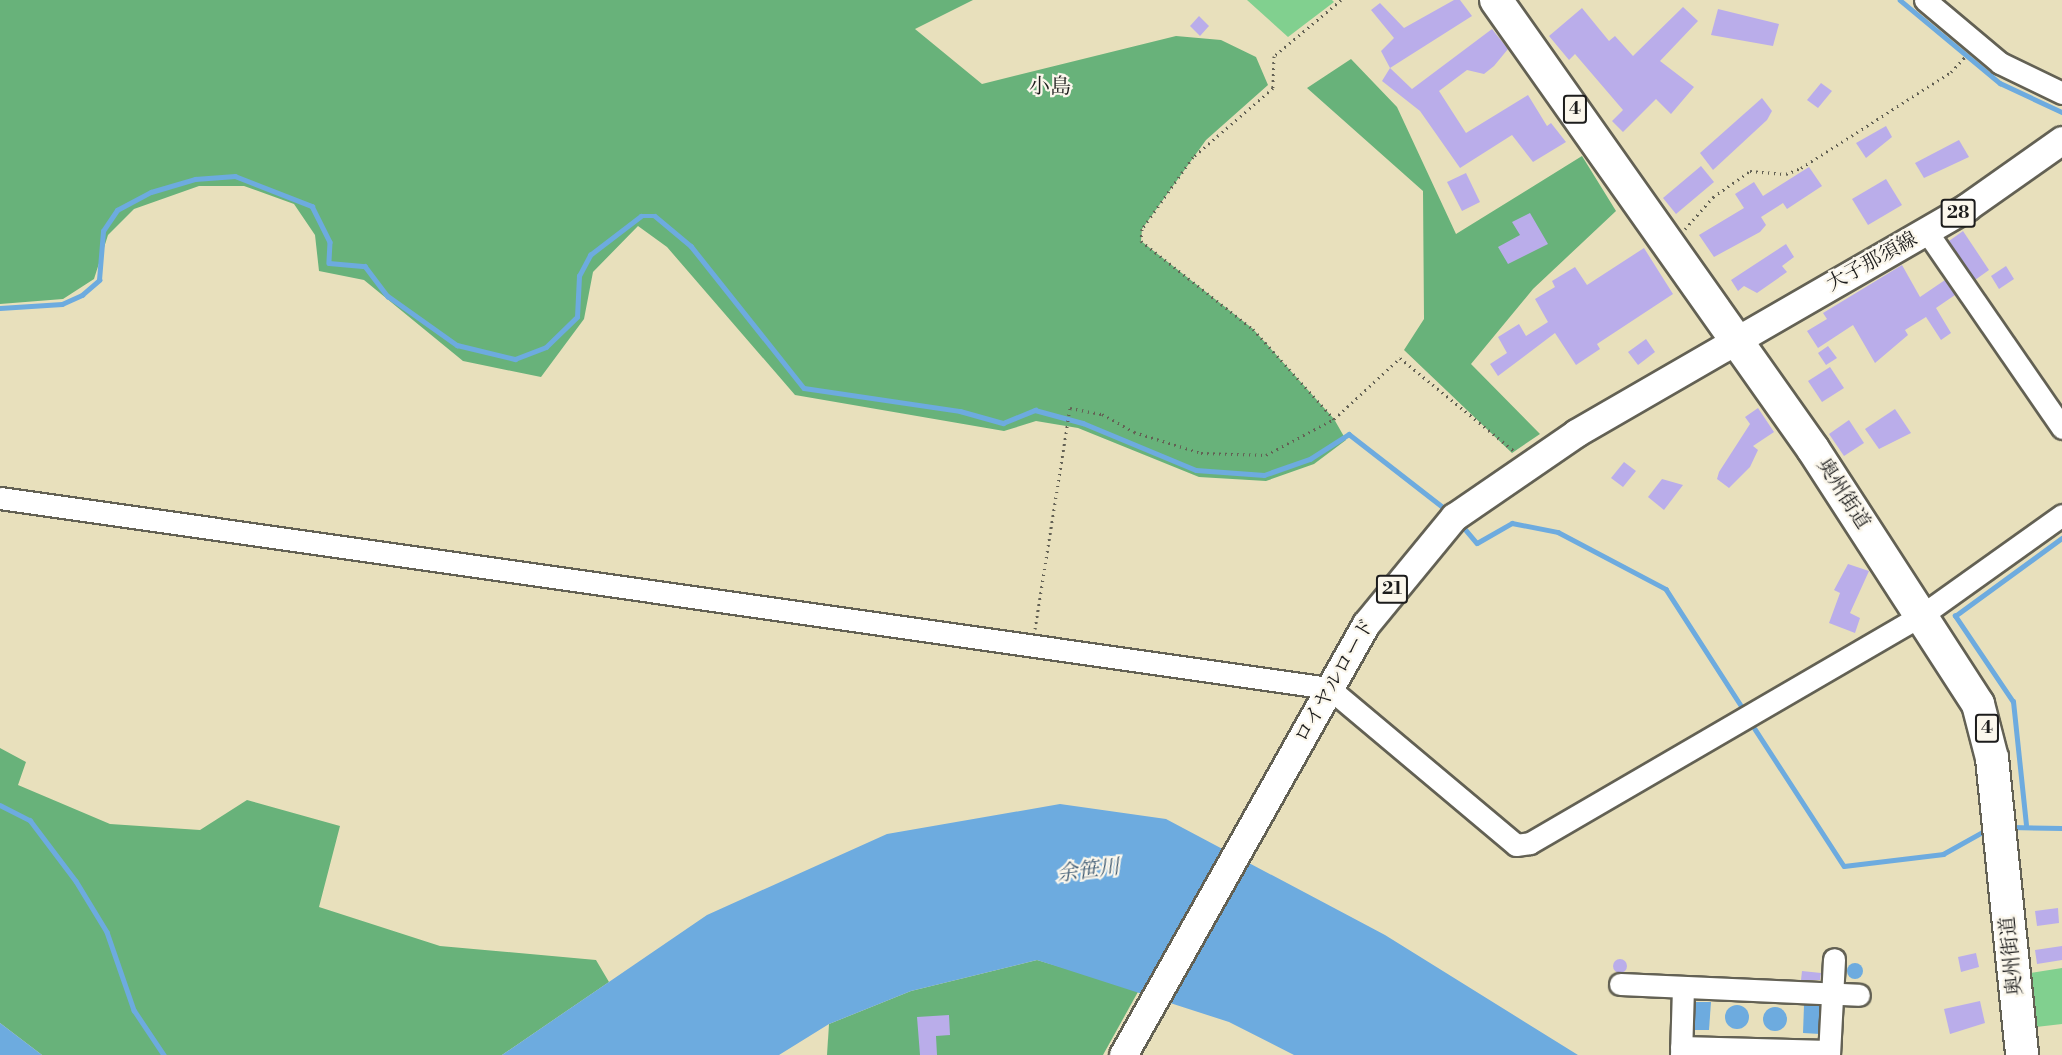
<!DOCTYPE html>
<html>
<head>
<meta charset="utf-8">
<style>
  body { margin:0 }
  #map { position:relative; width:2062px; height:1055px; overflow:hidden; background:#e8e0bc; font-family:"Libre Bodoni","Noto Serif JP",serif }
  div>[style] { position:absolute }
  .green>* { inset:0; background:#81d08f }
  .forest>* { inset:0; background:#68b27a }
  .water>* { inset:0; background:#6dabdf }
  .round { border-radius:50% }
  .stream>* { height:4.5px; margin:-2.25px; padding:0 2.25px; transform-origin:2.25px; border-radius:2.25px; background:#6dabdf }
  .building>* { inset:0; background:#baadea }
  .path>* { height:3px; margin-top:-1.5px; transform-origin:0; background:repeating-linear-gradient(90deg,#636154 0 1.5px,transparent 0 6px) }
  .roads { filter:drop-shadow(2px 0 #636154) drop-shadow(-2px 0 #636154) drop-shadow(0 2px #636154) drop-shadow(0 -2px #636154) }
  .minor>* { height:21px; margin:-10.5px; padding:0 10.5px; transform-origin:10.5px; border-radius:10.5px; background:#fff }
  .major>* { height:27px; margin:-13.5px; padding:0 13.5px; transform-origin:13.5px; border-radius:13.5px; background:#fff }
  .highway>* { height:32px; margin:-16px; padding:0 16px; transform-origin:16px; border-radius:16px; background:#fff }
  span { translate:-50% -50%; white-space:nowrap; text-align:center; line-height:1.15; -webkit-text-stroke:4.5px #fbf7ec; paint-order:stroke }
  .shield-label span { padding:2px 4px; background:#fbf7ec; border:2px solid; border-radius:4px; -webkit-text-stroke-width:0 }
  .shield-label { font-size:18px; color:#1c1c1c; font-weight:700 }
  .street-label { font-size:20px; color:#1c1c1c }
  .neighbourhood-label { font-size:21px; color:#1c1c1c }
  .water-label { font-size:21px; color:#405c74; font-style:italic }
</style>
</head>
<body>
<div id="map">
  <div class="green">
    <i style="clip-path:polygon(1247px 0,1332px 0,1334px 2px,1288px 37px)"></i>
    <i style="clip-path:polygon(2062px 968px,2062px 1024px,2036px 1027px,2030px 973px)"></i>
  </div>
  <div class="forest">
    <i style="clip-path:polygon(0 0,973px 0,915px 29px,982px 84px,1176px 36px,1221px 40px,1256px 57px,1268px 85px,1206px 140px,1142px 229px,1141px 241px,1253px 329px,1334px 419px,1346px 440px,1314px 464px,1266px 481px,1199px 477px,1078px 428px,1036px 421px,1004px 431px,795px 395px,667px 247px,638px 226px,593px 272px,584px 319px,541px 377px,463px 361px,364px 280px,319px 271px,315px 235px,294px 204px,244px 186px,199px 186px,134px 209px,108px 235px,94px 279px,63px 299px,0 304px)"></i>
    <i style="clip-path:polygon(1351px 59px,1397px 107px,1456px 234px,1582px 156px,1616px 211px,1533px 289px,1471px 364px,1540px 434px,1512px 453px,1404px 350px,1424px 319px,1423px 191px,1307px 88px)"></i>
    <i style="clip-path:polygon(0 748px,26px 762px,18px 785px,110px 824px,200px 830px,247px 800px,340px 826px,319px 907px,440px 946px,596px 960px,609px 982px,502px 1055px,42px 1055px,0 1023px)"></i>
    <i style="clip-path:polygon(1037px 960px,1139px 990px,1103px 1055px,827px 1055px,829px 1024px,911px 991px)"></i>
  </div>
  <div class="water">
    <i style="clip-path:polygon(1060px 804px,1166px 819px,1385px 935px,1578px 1055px,1294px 1055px,1229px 1022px,1037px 960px,911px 991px,829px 1024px,779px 1055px,502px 1055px,707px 915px,887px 834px)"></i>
    <i class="round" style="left:1847px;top:963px;width:16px;height:16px"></i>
    <i style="clip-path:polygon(1693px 1002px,1711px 1002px,1709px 1030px,1692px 1030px)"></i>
    <i class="round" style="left:1725px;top:1005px;width:24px;height:24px"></i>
    <i style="clip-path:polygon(1804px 1005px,1821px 1006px,1820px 1034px,1803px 1033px)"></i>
    <i class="round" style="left:1763px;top:1007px;width:24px;height:24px"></i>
    <i style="clip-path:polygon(0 1023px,42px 1055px,0 1055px)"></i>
  </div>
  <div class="stream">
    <i style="left:1900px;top:0;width:130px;rotate:39.7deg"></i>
    <i style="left:2000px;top:83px;width:68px;rotate:25.1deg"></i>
    <i style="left:0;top:308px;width:62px;rotate:-3.7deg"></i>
    <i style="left:62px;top:304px;width:22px;rotate:-24deg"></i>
    <i style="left:82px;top:295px;width:23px;rotate:-41deg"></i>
    <i style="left:99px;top:280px;width:49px;rotate:-85.3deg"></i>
    <i style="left:103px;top:231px;width:25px;rotate:-56deg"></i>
    <i style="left:117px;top:210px;width:38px;rotate:-28deg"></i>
    <i style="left:151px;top:192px;width:46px;rotate:-16.5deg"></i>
    <i style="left:195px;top:179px;width:40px;rotate:-4.3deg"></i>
    <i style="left:235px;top:176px;width:83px;rotate:21.3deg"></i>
    <i style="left:312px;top:206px;width:40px;rotate:63.4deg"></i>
    <i style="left:330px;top:242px;width:21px;rotate:93deg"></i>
    <i style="left:329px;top:263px;width:36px;rotate:5deg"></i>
    <i style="left:365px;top:266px;width:38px;rotate:53deg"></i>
    <i style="left:388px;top:296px;width:85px;rotate:35.4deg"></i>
    <i style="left:457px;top:345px;width:60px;rotate:13.6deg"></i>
    <i style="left:515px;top:359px;width:33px;rotate:-21deg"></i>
    <i style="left:546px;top:347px;width:43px;rotate:-44.1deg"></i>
    <i style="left:577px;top:317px;width:41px;rotate:-87.2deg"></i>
    <i style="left:579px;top:276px;width:24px;rotate:-62deg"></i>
    <i style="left:590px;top:255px;width:64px;rotate:-37.4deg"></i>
    <i style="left:641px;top:216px;width:14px"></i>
    <i style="left:655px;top:216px;width:47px;rotate:39.8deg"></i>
    <i style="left:691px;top:246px;width:181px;rotate:51.5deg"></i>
    <i style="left:804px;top:388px;width:158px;rotate:8.4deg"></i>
    <i style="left:960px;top:411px;width:45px;rotate:15.6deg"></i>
    <i style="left:1003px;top:423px;width:35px;rotate:-22deg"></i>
    <i style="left:1035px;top:410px;width:50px;rotate:15.2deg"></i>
    <i style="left:1083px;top:423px;width:122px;rotate:22.6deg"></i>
    <i style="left:1196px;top:470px;width:68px;rotate:4.2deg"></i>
    <i style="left:1264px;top:475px;width:49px;rotate:-19.2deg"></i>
    <i style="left:1310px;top:459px;width:46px;rotate:-32.7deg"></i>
    <i style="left:1349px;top:434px;width:125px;rotate:37.9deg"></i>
    <i style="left:1460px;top:523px;width:26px;rotate:50deg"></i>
    <i style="left:1477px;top:543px;width:40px;rotate:-29.7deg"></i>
    <i style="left:1512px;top:523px;width:47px;rotate:11.1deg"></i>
    <i style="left:1558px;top:532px;width:122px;rotate:27.8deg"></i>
    <i style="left:1666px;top:589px;width:140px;rotate:57.2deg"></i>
    <i style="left:1755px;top:729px;width:163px;rotate:57deg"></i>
    <i style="left:1844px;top:866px;width:100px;rotate:-6.9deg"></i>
    <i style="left:1943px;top:854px;width:51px;rotate:-29.1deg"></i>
    <i style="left:0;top:805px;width:34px;rotate:27deg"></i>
    <i style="left:30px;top:820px;width:76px;rotate:53deg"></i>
    <i style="left:76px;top:881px;width:60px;rotate:58.7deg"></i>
    <i style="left:107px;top:932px;width:83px;rotate:70.9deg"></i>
    <i style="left:134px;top:1010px;width:54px;rotate:56.3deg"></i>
    <i style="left:2026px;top:825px;width:124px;rotate:-96deg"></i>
    <i style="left:2013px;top:702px;width:104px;rotate:-124deg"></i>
    <i style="left:1955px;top:616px;width:132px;rotate:-36.1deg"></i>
    <i style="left:2011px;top:827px;width:51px;rotate:1.1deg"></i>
  </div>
  <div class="building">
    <i style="clip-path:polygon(1454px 0,1460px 0,1472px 16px,1390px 68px,1381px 51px,1394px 38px,1371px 10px,1380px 3px,1404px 28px)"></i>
    <i style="clip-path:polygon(1683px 7px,1698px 21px,1660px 61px,1694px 87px,1671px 114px,1656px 99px,1623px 132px,1612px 121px,1623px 110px,1575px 54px,1569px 60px,1549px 36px,1582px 8px,1609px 41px,1615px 36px,1633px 56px)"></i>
    <i style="clip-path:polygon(1718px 9px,1779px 24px,1773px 46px,1711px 35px)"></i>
    <i style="clip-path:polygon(1199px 16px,1209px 26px,1200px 36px,1190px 26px)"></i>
    <i style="clip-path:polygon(1492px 29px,1508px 49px,1494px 66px,1484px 74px,1467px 70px,1439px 91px,1466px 133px,1528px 95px,1547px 126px,1551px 123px,1566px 142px,1533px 162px,1512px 135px,1460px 168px,1420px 111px,1382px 81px,1390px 68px,1412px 89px)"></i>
    <i style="clip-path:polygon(1821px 83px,1832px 91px,1818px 108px,1807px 100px)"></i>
    <i style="clip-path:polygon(1762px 98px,1772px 111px,1767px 120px,1713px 170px,1700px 153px)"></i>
    <i style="clip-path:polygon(1886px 126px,1892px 137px,1866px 158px,1856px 143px)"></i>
    <i style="clip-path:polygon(1959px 140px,1969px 157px,1924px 178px,1915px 163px)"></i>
    <i style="clip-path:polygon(1701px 166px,1714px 182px,1676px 214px,1663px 198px)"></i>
    <i style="clip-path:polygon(1809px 167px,1822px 186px,1787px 209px,1783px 203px,1761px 217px,1766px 225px,1760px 232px,1714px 257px,1699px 235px,1744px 208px,1735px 194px,1754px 182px,1763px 196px)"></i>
    <i style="clip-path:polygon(1466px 173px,1480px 202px,1462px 211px,1447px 182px)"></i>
    <i style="clip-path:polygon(1886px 179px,1902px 205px,1868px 225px,1852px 199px)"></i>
    <i style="clip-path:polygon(1530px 213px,1548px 244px,1508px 264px,1498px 247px,1520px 235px,1512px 222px)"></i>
    <i style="clip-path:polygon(1963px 231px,1989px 270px,1975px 280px,1949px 241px)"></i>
    <i style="clip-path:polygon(1786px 244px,1794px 257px,1782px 266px,1787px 272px,1757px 293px,1744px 286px,1738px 291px,1731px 280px)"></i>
    <i style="clip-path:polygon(1644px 248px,1673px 294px,1597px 344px,1600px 349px,1576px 365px,1555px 333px,1498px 376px,1490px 364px,1507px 353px,1498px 337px,1519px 324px,1526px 336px,1548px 322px,1535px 299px,1555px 287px,1552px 281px,1575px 267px,1587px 285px)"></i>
    <i style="clip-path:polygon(1902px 265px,1920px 297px,1945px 280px,1955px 295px,1936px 308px,1951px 333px,1941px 340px,1926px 317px,1905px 330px,1908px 335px,1875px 363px,1853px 325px,1818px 348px,1807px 331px,1827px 319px,1823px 313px)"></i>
    <i style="clip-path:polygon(2006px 266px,2014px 279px,1999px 289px,1991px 276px)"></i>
    <i style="clip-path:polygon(1646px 339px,1655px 352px,1638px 365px,1628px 352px)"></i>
    <i style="clip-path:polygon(1828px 346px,1837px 358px,1826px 365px,1818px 353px)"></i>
    <i style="clip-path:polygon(1830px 367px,1844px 388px,1822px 402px,1808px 381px)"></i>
    <i style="clip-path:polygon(1758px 408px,1774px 432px,1753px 446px,1758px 450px,1750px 467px,1729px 488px,1717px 479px,1719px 472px,1750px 424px,1745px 417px)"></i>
    <i style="clip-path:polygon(1895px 409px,1911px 433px,1879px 449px,1865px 429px)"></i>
    <i style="clip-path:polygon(1849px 420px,1864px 443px,1844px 456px,1829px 434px)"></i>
    <i style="clip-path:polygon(1624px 462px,1636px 471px,1623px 487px,1611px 478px)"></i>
    <i style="clip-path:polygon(1662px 479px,1683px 485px,1664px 510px,1648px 497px)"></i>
    <i style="clip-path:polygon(1848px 564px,1869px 571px,1850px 613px,1860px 618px,1855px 633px,1829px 623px,1840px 593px,1834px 590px)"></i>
    <i style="clip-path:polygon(2058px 908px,2059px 923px,2037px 926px,2035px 911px)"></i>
    <i style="clip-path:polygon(2062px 946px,2062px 960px,2037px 964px,2035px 950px)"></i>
    <i style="clip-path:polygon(1976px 953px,1979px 967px,1961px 972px,1958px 957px)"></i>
    <i class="round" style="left:1613px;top:959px;width:14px;height:14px"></i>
    <i style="clip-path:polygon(1802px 971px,1821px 973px,1820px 980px,1801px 980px)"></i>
    <i style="clip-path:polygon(1980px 1001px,1985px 1023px,1950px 1034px,1944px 1009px)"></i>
    <i style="clip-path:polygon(949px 1015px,950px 1035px,936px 1036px,937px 1055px,920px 1055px,917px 1017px)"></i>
  </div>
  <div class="path">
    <i style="left:1341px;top:0;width:87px;rotate:140.1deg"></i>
    <i style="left:1274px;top:56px;width:32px;rotate:92deg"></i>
    <i style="left:1273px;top:88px;width:106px;rotate:139.2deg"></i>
    <i style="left:1193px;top:157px;width:88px;rotate:125.3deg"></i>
    <i style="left:1142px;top:229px;width:12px;rotate:95deg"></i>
    <i style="left:1141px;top:241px;width:142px;rotate:38.2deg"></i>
    <i style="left:1253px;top:329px;width:121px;rotate:48deg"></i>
    <i style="left:1334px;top:419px;width:90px;rotate:-42.7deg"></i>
    <i style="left:1400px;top:358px;width:146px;rotate:39.2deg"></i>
    <i style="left:1685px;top:229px;width:43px;rotate:-48.8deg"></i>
    <i style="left:1713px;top:197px;width:45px;rotate:-35.1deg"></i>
    <i style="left:1750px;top:171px;width:36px;rotate:5deg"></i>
    <i style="left:1786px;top:174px;width:16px;rotate:-22deg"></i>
    <i style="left:1801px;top:168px;width:178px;rotate:-32.6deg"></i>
    <i style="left:1951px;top:72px;width:21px;rotate:-47deg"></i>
    <i style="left:1035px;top:629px;width:224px;rotate:-81deg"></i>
    <i style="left:1070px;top:408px;width:33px;rotate:11deg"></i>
    <i style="left:1102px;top:414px;width:37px;rotate:29deg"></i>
    <i style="left:1134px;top:432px;width:70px;rotate:17.4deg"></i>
    <i style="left:1201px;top:453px;width:65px;rotate:1.8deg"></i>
    <i style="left:1266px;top:455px;width:77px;rotate:-27.9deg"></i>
  </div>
  <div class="roads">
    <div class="minor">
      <i style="left:1925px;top:0;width:98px;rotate:40deg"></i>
      <i style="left:2000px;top:63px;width:69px;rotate:25.8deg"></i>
      <i style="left:1927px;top:232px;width:238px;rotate:55.4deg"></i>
      <i style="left:0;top:498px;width:1343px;rotate:8.14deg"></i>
      <i style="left:1329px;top:688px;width:244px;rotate:40deg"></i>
      <i style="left:1516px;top:845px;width:14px;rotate:-8deg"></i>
      <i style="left:1530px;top:843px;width:453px;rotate:-30.2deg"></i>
      <i style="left:1922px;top:615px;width:172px;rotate:-35.5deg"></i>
      <i style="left:1620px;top:984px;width:239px;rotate:2.6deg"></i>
      <i style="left:1681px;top:1047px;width:148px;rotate:1.5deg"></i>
      <i style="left:1681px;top:1055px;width:68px;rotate:-88.3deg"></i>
      <i style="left:1829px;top:1055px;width:96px;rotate:-87deg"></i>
    </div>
    <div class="major">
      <i style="left:1123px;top:1055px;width:495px;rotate:-60.6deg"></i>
      <i style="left:1366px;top:624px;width:139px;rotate:-50.6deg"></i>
      <i style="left:1454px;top:517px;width:148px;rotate:-34.5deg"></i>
      <i style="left:1576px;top:433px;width:452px;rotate:-30deg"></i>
      <i style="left:1967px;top:207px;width:116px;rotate:-35.2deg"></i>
    </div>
    <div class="highway">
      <i style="left:1496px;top:0;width:550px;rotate:54.78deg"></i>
      <i style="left:1813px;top:449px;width:304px;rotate:57.1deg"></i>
      <i style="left:1978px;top:704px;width:56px;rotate:75.5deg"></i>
      <i style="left:1992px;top:758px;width:299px;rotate:84.2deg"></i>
    </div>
  </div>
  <div class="shield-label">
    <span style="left:1575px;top:109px">4</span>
    <span style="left:1958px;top:213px">28</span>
    <span style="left:1392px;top:589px">21</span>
    <span style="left:1987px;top:728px">4</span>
  </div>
  <div class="street-label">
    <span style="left:1872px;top:262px;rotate:-29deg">大子那須線</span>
    <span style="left:1843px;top:494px;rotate:57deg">奥州街道</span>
    <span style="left:1335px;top:681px;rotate:-60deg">ロイヤルロード</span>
    <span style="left:2012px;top:956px;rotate:-96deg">奥州街道</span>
  </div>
  <div class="neighbourhood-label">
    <span style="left:1050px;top:87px">小島</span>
  </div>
  <div class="water-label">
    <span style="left:1088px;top:871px;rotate:-7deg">余笹川</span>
  </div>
</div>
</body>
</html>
